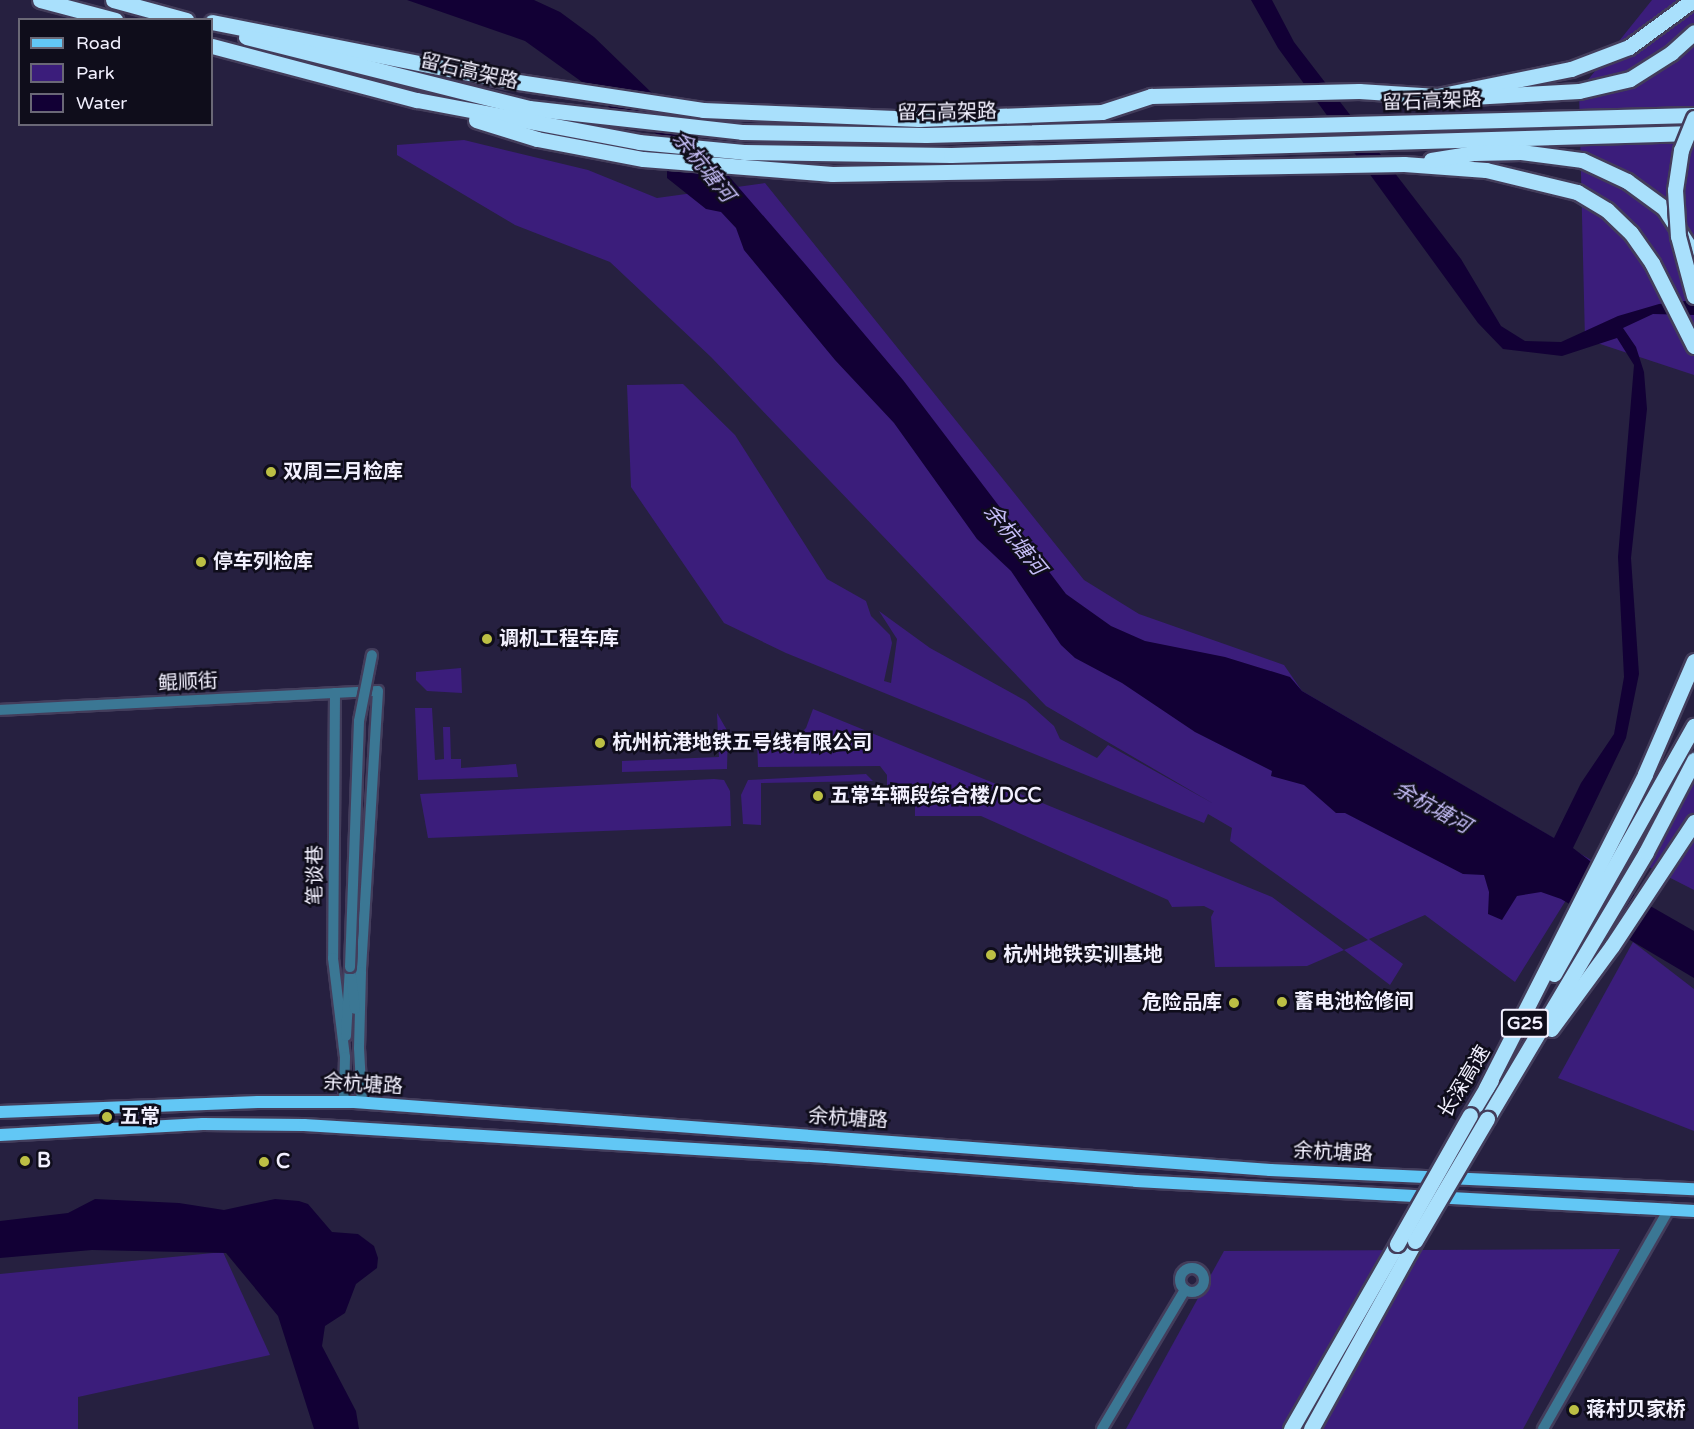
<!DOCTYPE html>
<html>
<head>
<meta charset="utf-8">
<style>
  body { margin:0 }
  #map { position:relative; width:1694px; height:1429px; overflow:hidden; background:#262040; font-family:"Varela Round","Noto Sans SC",sans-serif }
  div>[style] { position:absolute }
  .green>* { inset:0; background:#3b1d7b }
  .water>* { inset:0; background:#120035 }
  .roads { filter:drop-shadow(2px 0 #433d5b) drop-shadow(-2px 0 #433d5b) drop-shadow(0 2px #433d5b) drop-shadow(0 -2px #433d5b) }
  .minor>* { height:10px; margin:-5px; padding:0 5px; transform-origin:5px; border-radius:5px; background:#3b7794 }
  .minor>.ring { margin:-5px; padding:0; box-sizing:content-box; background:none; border:10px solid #3b7794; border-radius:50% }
  .major>* { height:12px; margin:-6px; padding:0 6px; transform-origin:6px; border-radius:6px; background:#62c7f5 }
  .highway>* { height:15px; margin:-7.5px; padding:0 7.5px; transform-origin:7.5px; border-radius:7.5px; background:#a9e0fc }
  .bridges { filter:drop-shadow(2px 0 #433d5b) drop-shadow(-2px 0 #433d5b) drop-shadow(0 2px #433d5b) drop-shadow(0 -2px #433d5b) }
  .minor-bridge>* { height:10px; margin:-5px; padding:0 5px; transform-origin:5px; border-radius:5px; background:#3b7794 }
  .highway-bridge>* { height:15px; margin:-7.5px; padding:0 7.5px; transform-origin:7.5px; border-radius:7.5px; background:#a9e0fc }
  .dots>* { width:16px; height:16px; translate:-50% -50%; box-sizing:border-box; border:3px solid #0f0d1b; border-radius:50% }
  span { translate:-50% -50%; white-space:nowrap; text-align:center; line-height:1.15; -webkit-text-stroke:5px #0f0d1b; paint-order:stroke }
  .shield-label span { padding:2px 4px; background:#0f0d1b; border:2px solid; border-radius:4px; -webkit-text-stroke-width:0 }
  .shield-label { font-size:18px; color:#f2f0fe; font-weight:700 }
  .street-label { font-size:20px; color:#f2f0fe }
  .poi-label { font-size:20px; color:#f2f0fe; font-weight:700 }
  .left { translate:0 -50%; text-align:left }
  .right { translate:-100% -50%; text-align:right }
  .water-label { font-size:21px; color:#c5bdf6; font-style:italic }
  .legend { position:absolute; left:18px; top:18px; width:195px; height:108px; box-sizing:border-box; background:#0f0d1b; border:2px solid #6a6876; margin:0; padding:8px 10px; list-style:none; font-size:18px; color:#f2f0fe }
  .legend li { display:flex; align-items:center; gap:12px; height:30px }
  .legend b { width:30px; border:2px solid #6a6876 }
</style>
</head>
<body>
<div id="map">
  <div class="green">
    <i style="clip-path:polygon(1652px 0,1694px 0,1694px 375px,1585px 339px,1579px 91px)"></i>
    <i style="clip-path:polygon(464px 140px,588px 170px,657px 198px,765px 183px,1084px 580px,1139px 614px,1284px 665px,1302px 691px,1591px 860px,1515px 982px,1425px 915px,1369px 939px,1403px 964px,1390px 985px,1344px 950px,1307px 966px,1215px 967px,1211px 917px,1214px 911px,1204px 906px,1172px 907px,1168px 900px,981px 816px,915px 816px,915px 787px,887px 787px,887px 775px,880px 766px,758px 767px,757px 740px,794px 740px,806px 728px,813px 709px,1272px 897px,1344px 950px,1368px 940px,1230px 841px,1232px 828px,1208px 814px,1204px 823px,786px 653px,724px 623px,631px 487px,627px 385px,683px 384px,735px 435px,827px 579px,866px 601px,871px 616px,890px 635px,892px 643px,884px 681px,891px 683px,897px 639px,879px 611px,930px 648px,1026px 701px,1054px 726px,1060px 739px,1097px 758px,1108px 745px,1214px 804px,1046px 706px,711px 357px,610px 262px,515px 225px,397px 155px,397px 145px)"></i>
    <i style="clip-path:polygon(461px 668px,462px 693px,427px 691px,416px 680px,416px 672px)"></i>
    <i style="clip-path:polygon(415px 708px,432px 708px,435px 760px,444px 759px,443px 727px,450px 727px,451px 759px,461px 759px,461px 768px,516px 764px,518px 777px,418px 780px)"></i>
    <i style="clip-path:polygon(717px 713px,728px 732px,727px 769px,622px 772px,622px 761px,719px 757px)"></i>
    <i style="clip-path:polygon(1694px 766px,1694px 890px,1639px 862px)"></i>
    <i style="clip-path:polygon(866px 774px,873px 781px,761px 783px,761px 825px,743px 824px,741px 795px,748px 780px)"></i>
    <i style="clip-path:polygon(714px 779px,724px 780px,730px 791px,731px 826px,428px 838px,420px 794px)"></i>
    <i style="clip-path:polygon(1633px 942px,1694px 989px,1694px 1131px,1558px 1078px)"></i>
    <i style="clip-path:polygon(1620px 1249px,1523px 1429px,1126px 1429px,1224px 1251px)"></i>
    <i style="clip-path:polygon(223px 1252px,270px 1355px,78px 1397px,78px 1429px,0 1429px,0 1274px)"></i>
  </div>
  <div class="water">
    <i style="clip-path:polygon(407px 0,534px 0,560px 12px,594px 37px,682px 122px,805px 264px,903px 380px,1066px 594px,1111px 626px,1145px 641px,1225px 657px,1290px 677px,1302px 691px,1554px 838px,1581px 783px,1614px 734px,1624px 677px,1618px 557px,1634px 365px,1617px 338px,1562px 356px,1503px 349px,1478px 323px,1278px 48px,1251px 0,1272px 0,1294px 42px,1461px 259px,1501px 326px,1525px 341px,1561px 342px,1618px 316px,1659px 304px,1694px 300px,1694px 315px,1653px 314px,1623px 328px,1636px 347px,1644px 372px,1647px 409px,1631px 558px,1639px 674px,1626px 738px,1573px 848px,1645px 903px,1694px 931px,1694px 978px,1561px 899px,1541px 892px,1517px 896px,1502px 920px,1488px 914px,1489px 892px,1484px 875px,1463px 874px,1345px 813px,1336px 813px,1304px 785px,1271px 776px,1272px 771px,1195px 732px,1122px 683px,1075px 658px,1061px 645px,1011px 571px,977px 539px,894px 423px,835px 360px,744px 250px,736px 228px,721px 212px,706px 209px,667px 178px,667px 160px,656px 134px,639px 116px,615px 113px,589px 87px,525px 41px)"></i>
    <i style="clip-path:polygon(95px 1199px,179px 1203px,224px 1210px,275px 1199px,299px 1201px,308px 1204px,332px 1232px,358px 1234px,374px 1246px,378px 1258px,377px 1268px,356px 1284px,345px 1313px,325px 1326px,322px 1346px,356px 1411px,359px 1429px,314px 1429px,278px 1316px,226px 1253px,92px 1250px,0 1258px,0 1221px,68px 1213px)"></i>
  </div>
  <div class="roads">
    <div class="minor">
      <i style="left:335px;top:693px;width:265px;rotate:90.4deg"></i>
      <i style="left:333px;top:958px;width:100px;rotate:83.1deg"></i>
      <i style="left:345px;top:1057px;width:45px;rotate:91.3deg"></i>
      <i style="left:0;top:710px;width:378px;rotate:-2.9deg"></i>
      <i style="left:378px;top:691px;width:282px;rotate:93.5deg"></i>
      <i style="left:361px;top:972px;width:76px;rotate:91.5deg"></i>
      <i style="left:359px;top:1048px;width:55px;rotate:86.9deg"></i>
      <i style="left:346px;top:1036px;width:69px;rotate:-86.7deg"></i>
      <i style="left:350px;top:967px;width:42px;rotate:83.2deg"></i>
      <i class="ring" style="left:1180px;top:1268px;width:14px;height:14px"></i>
      <i style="left:1102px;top:1429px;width:162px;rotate:-59.2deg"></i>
      <i style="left:1543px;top:1429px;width:254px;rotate:-60.2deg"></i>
    </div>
    <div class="major">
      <i style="left:0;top:1112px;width:258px;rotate:-2.2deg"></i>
      <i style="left:258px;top:1102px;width:96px"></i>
      <i style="left:354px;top:1102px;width:919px;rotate:4.25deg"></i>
      <i style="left:1270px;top:1170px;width:424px;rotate:2.6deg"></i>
      <i style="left:0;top:1135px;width:203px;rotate:-3.1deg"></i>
      <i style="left:203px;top:1124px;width:101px;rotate:0.6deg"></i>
      <i style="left:304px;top:1125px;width:523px;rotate:3.51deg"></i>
      <i style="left:826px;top:1157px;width:311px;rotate:4.4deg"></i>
      <i style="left:1136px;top:1181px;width:559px;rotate:3.08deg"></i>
    </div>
    <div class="highway">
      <i style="left:40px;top:0;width:78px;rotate:14.9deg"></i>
      <i style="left:113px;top:0;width:76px;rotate:15.3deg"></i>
      <i style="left:212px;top:22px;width:299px;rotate:11.2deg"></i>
      <i style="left:505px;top:80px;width:200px;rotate:8.6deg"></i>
      <i style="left:703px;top:110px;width:216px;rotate:2.4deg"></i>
      <i style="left:919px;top:119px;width:183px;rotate:-2.2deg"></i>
      <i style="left:1102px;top:112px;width:52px;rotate:-18.1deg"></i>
      <i style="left:1151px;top:96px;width:208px;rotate:-1.4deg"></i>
      <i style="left:1359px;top:91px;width:78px;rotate:3.7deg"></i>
      <i style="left:1437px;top:96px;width:137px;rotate:-11.4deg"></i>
      <i style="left:1571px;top:69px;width:62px;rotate:-20.8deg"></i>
      <i style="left:1629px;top:47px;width:79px;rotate:-36.3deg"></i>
      <i style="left:246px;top:37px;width:292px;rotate:14.1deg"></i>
      <i style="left:529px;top:108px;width:214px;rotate:6.4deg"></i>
      <i style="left:742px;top:132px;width:184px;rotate:0.9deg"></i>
      <i style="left:926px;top:135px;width:768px;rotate:-1.49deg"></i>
      <i style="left:212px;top:46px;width:212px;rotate:14.8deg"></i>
      <i style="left:417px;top:100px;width:226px;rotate:10.7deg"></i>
      <i style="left:639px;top:142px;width:105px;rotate:5.4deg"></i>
      <i style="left:744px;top:152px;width:207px;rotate:0.8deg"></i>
      <i style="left:951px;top:155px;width:743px;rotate:-1.7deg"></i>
      <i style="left:1471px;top:97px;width:108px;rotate:-3.2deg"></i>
      <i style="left:1579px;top:91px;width:52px;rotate:-13.2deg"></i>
      <i style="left:1630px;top:79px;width:49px;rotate:-32.4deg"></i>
      <i style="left:1671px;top:53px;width:31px;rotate:-42deg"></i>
      <i style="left:476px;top:120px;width:64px;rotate:17.3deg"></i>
      <i style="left:537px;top:139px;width:108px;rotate:10.7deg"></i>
      <i style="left:643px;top:159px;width:190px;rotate:4.5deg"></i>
      <i style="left:832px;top:174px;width:572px;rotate:-1deg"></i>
      <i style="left:1404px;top:164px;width:82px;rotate:4.2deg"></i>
      <i style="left:1486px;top:170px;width:94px;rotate:13.6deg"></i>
      <i style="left:1577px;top:192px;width:35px;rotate:31deg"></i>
      <i style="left:1607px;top:210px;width:33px;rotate:44deg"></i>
      <i style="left:1631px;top:233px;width:37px;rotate:55deg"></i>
      <i style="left:1652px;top:263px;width:93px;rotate:63.2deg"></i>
      <i style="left:1431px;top:160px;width:44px;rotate:-9.2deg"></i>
      <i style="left:1474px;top:153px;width:47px;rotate:-1.2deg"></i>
      <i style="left:1521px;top:152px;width:62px;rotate:7.5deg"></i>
      <i style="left:1582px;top:160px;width:50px;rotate:25deg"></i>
      <i style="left:1627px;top:181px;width:46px;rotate:36.1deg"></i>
      <i style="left:1664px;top:208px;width:55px;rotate:56.9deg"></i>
      <i style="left:1554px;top:974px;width:285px;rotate:-60.6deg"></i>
      <i style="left:1551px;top:1029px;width:103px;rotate:-53.7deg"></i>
      <i style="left:1612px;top:946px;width:149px;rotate:-56.5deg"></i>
      <i style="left:1486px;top:1088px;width:352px;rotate:-63.1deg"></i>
      <i style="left:1645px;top:774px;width:123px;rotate:-66.6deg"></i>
      <i style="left:1470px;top:1115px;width:41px;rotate:-59deg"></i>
      <i style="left:1487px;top:1119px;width:311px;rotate:-59.2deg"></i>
      <i style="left:1646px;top:852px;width:104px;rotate:-62.4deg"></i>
      <i style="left:1291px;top:1429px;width:213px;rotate:-60.2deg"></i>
      <i style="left:1311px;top:1429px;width:215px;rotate:-61deg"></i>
    </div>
  </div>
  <div class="bridges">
    <div class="minor-bridge">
      <i style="left:350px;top:967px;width:246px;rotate:-87.9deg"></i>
      <i style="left:359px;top:721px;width:67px;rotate:-78.9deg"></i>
    </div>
    <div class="highway-bridge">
      <i style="left:1694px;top:118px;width:35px;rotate:112deg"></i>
      <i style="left:1681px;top:150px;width:40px;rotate:98.5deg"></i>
      <i style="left:1675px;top:190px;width:46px;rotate:86.3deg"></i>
      <i style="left:1678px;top:236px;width:62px;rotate:75.1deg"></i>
      <i style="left:1415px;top:1241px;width:142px;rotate:-59.5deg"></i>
      <i style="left:1397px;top:1244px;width:148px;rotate:-60.5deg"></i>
    </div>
  </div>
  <div class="dots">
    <i style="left:271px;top:472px;background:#bcbf44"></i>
    <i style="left:201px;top:562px;background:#bcbf44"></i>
    <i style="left:487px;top:639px;background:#bcbf44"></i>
    <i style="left:600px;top:743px;background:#bcbf44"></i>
    <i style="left:818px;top:796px;background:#bcbf44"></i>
    <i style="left:991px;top:955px;background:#bcbf44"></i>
    <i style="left:1282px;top:1002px;background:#bcbf44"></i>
    <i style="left:1234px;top:1003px;background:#bcbf44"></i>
    <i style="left:107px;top:1117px;background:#bcbf44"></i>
    <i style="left:25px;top:1161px;background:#bcbf44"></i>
    <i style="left:264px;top:1162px;background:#bcbf44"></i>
    <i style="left:1574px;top:1410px;background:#bcbf44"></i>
  </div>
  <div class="shield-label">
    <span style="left:1525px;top:1023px">G25</span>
  </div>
  <div class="street-label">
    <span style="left:469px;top:72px;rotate:13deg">留石高架路</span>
    <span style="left:1432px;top:102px;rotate:-2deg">留石高架路</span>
    <span style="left:947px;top:113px;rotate:-1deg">留石高架路</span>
    <span style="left:188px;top:683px;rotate:-3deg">鲲顺街</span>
    <span style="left:316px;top:875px;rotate:-90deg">笔谈巷</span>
    <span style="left:1465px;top:1082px;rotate:-59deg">长深高速</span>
    <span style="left:363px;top:1085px;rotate:4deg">余杭塘路</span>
    <span style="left:848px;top:1119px;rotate:4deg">余杭塘路</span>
    <span style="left:1333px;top:1153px;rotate:3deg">余杭塘路</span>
  </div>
  <div class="poi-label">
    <span class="left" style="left:283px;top:472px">双周三月检库</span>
    <span class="left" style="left:213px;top:562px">停车列检库</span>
    <span class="left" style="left:499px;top:639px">调机工程车库</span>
    <span class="left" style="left:612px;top:743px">杭州杭港地铁五号线有限公司</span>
    <span class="left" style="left:830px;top:796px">五常车辆段综合楼/DCC</span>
    <span class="left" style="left:1003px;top:955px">杭州地铁实训基地</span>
    <span class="left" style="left:1294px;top:1002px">蓄电池检修间</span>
    <span class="right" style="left:1222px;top:1003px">危险品库</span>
    <span class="left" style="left:120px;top:1117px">五常</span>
    <span class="left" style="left:37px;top:1161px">B</span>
    <span class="left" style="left:276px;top:1162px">C</span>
    <span class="left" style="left:1586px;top:1410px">蒋村贝家桥</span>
  </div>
  <div class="water-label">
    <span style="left:703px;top:167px;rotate:51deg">余杭塘河</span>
    <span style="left:1014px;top:540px;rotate:51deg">余杭塘河</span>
    <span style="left:1432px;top:808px;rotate:29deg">余杭塘河</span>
  </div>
  <ul class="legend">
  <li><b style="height:8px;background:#62c7f5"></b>Road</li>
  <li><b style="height:16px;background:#3b1d7b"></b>Park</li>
  <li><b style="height:16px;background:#120035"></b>Water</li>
  </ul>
</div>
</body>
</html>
